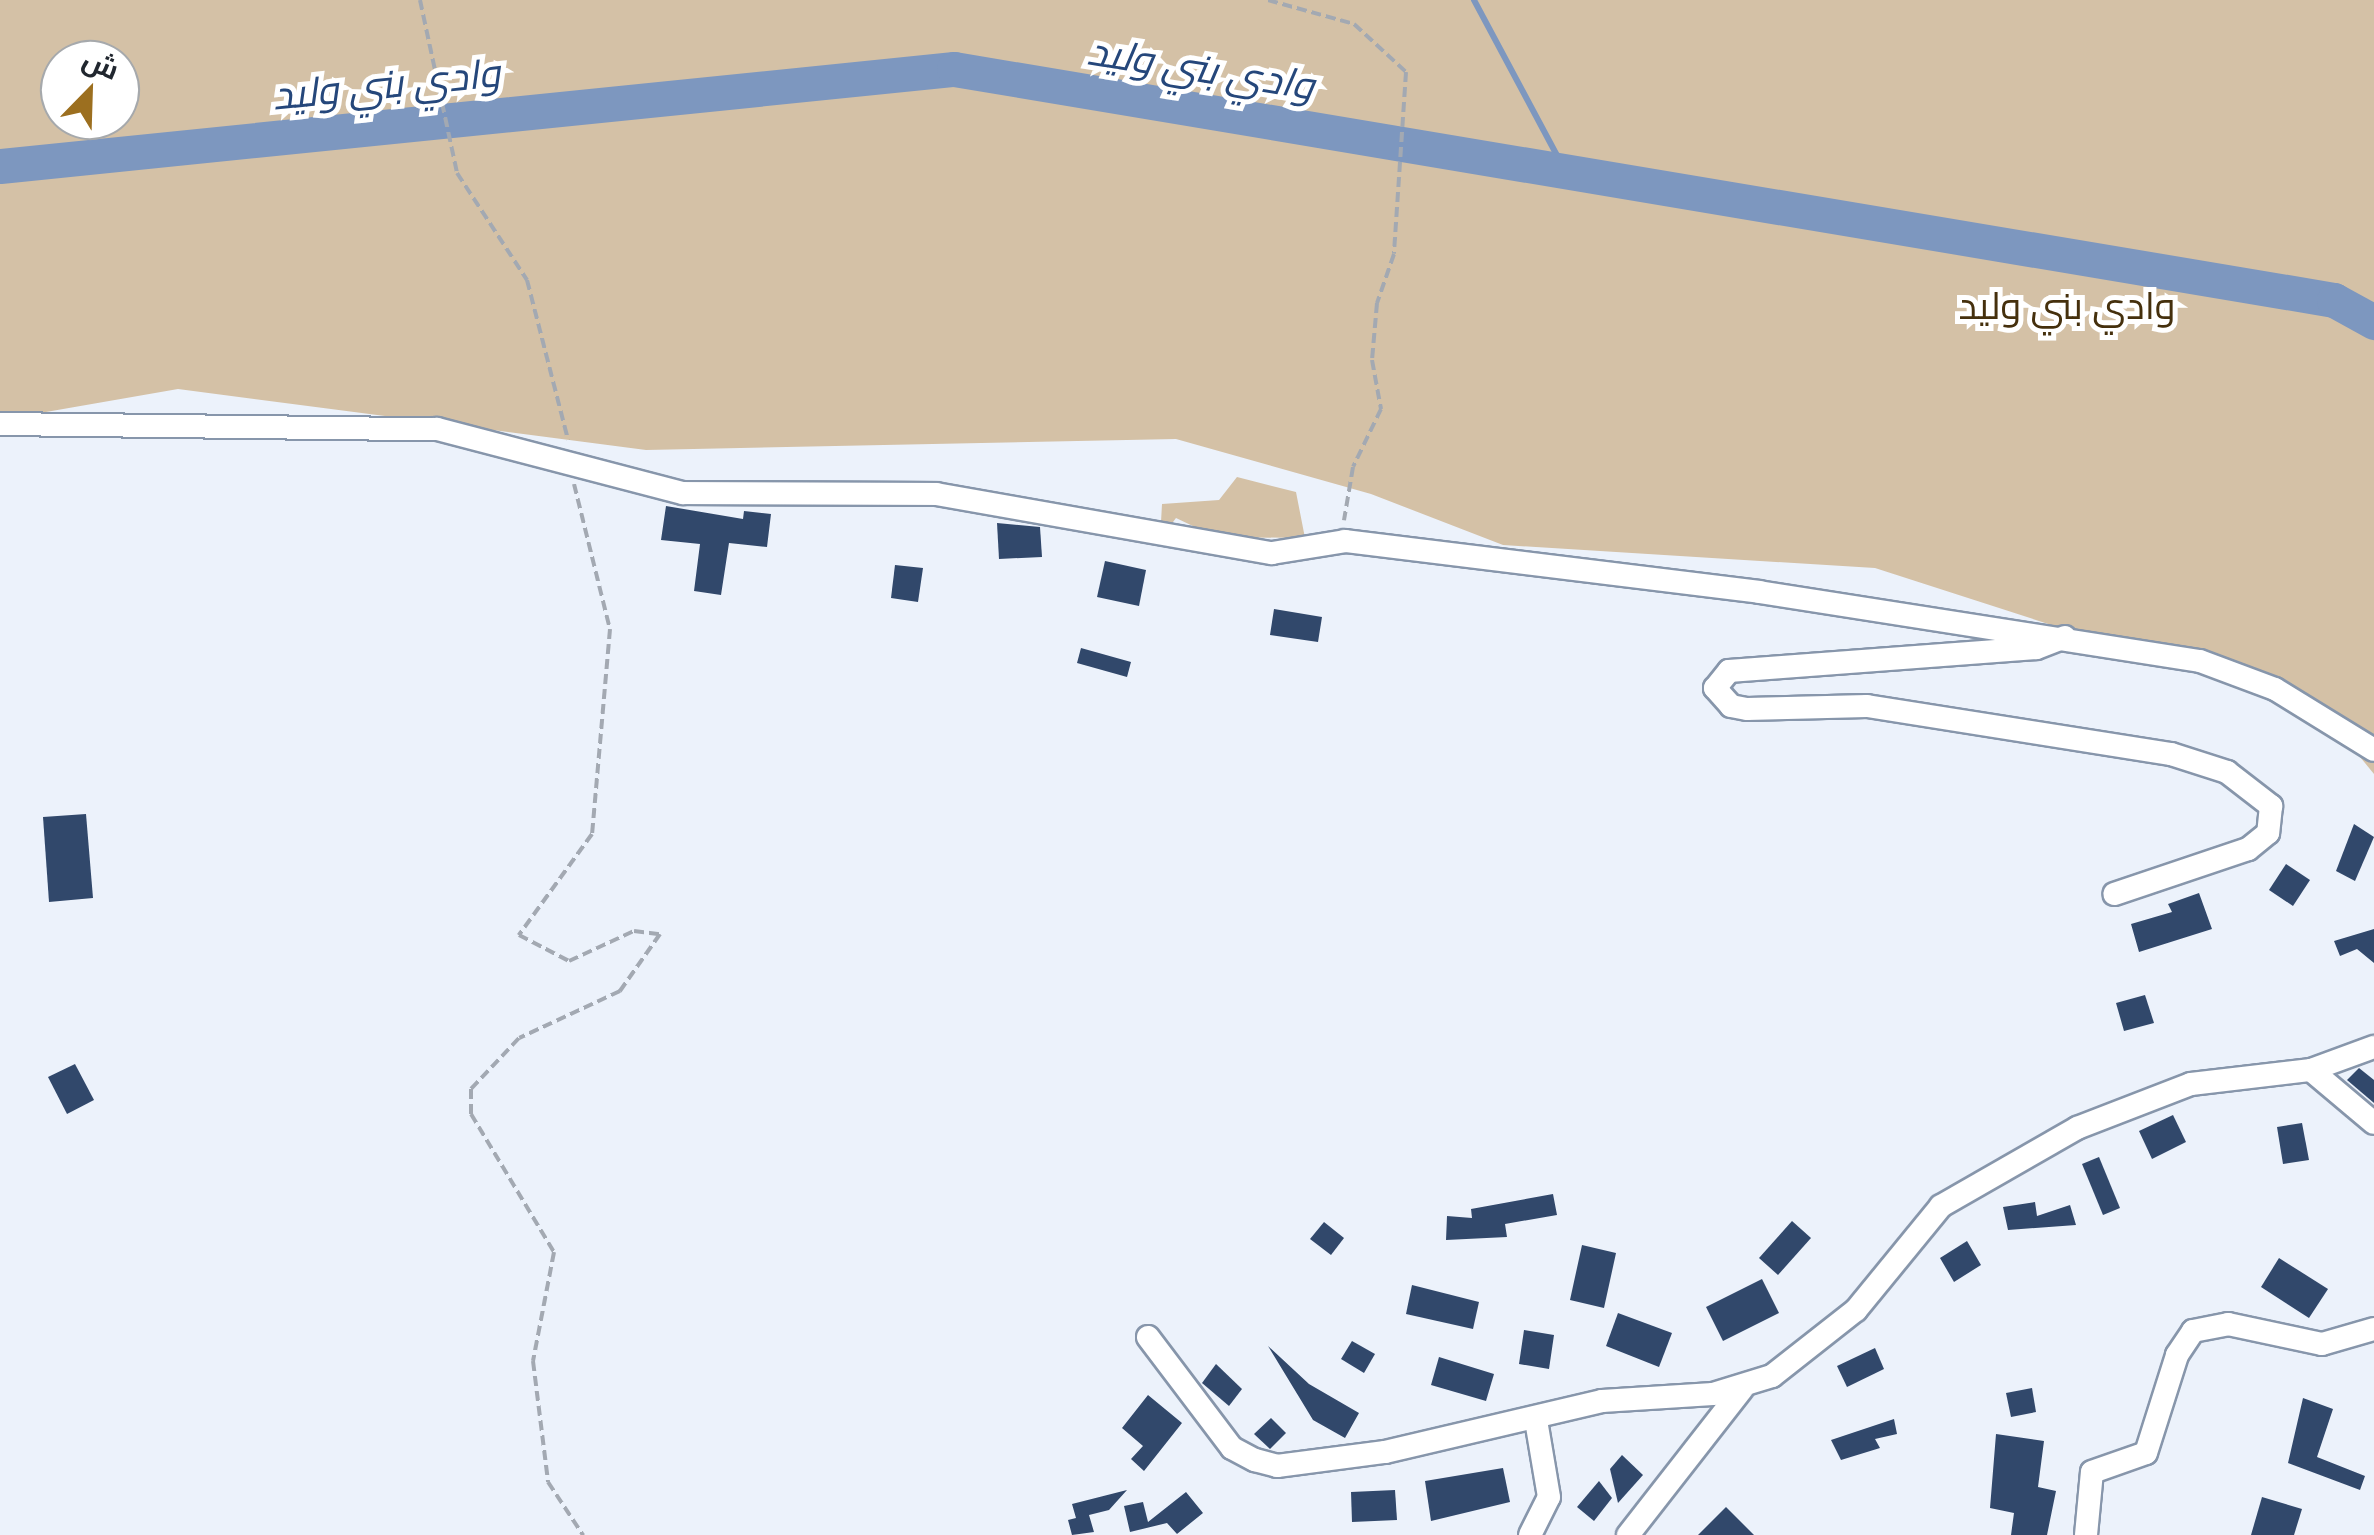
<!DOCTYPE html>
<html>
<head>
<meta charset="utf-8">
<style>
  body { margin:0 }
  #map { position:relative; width:2374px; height:1535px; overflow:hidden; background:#ecf2fb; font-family:Figtree,Cairo,sans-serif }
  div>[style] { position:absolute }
  .green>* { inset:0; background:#d4c1a6 }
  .stream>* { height:6px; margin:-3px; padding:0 3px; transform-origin:3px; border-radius:3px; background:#7d97bf }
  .river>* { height:35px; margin:-17.5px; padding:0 17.5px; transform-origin:17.5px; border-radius:17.5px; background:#7d97bf }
  .building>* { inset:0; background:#31486b }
  .path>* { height:4px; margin-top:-2px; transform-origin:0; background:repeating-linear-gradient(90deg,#a3a9b2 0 10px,transparent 0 15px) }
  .roads { filter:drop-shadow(2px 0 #8796ab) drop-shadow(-2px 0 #8796ab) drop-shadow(0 2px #8796ab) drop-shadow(0 -2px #8796ab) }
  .street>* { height:22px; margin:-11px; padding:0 11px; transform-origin:11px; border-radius:11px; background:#fff }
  span { translate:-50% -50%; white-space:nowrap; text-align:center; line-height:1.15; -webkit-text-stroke:10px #fff; paint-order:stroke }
  .park-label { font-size:38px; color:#45300d }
  .water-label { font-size:40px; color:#25477b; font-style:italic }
  .north { position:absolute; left:40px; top:40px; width:100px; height:100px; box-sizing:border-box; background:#fff; border:2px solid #a6a9ac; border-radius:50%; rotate:23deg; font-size:28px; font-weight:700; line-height:40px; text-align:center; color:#21272f }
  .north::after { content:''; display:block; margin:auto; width:35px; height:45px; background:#9c6f1f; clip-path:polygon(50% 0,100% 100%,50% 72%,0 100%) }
</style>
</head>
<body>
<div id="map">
  <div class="green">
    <i style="clip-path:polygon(evenodd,0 0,2374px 0,2374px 774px,2324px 713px,1875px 568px,1503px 545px,1371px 494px,1176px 439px,646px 450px,178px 389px,0 420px,0 0,60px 60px,120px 60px,120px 120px,60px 120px,60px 60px)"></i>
    <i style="clip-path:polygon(1237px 477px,1296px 492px,1305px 538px,1216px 537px,1176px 518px,1170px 526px,1161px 522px,1162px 504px,1219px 500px)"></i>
  </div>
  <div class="stream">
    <i style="left:1474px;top:0;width:195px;rotate:61.9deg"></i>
  </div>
  <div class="river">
    <i style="left:0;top:166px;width:959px;rotate:-5.81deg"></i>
    <i style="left:954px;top:69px;width:1399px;rotate:9.5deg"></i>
    <i style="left:2334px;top:300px;width:46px;rotate:28.8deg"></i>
  </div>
  <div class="building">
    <i style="clip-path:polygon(666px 506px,743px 519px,744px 511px,771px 514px,767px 547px,729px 543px,721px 595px,694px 591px,700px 544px,661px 540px)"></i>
    <i style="clip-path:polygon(997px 523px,1040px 527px,1042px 557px,999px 559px)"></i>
    <i style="clip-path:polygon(1105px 561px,1146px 570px,1139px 606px,1097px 597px)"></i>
    <i style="clip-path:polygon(895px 565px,923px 568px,918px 602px,891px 598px)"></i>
    <i style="clip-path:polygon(1274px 609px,1322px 617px,1318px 642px,1270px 635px)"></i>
    <i style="clip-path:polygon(1081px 648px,1131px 662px,1127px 677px,1077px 663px)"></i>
    <i style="clip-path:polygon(86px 814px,93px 898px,49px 902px,43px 817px)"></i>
    <i style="clip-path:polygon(2354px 824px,2374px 837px,2355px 881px,2336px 871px)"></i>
    <i style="clip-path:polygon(2286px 864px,2310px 880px,2293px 906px,2269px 890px)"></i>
    <i style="clip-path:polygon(2199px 893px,2212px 929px,2139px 952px,2131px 924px,2172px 912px,2168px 904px)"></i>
    <i style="clip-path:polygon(2374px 929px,2374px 963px,2357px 949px,2340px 956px,2334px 941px)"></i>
    <i style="clip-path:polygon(2145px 995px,2154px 1023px,2124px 1031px,2116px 1003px)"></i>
    <i style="clip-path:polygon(75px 1064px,94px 1100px,67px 1114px,48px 1077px)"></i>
    <i style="clip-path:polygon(2359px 1068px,2374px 1080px,2374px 1103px,2347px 1080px)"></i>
    <i style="clip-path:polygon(2173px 1115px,2186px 1142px,2152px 1159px,2139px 1131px)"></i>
    <i style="clip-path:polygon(2302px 1123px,2309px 1160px,2283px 1164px,2277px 1127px)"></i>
    <i style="clip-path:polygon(2099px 1157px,2120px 1208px,2103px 1215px,2082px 1164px)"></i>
    <i style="clip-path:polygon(1553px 1194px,1557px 1215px,1505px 1224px,1507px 1237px,1446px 1240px,1447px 1216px,1472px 1218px,1471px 1209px)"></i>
    <i style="clip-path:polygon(2035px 1202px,2037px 1216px,2070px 1205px,2076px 1225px,2008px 1230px,2003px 1207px)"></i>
    <i style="clip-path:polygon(1792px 1221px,1811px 1238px,1778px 1275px,1759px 1258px)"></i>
    <i style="clip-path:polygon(1324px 1222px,1344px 1238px,1331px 1255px,1310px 1239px)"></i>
    <i style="clip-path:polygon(1967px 1241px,1981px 1265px,1954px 1282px,1940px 1258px)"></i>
    <i style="clip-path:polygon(1582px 1245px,1616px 1253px,1604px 1308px,1570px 1300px)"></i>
    <i style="clip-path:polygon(2279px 1258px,2328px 1289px,2309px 1318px,2261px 1287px)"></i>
    <i style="clip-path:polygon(1762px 1279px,1779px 1313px,1723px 1341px,1706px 1307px)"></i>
    <i style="clip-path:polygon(1412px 1285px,1479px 1302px,1473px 1329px,1406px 1314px)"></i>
    <i style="clip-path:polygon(1618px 1313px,1672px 1333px,1659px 1367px,1606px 1346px)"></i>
    <i style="clip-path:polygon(1524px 1330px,1554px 1335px,1549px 1369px,1519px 1364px)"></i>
    <i style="clip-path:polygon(1352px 1341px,1375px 1354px,1364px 1373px,1341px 1359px)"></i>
    <i style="clip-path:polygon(1268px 1346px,1309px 1384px,1359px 1413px,1345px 1438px,1313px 1420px)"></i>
    <i style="clip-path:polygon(1875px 1348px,1884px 1369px,1847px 1387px,1837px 1366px)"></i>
    <i style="clip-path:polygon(1439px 1357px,1494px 1374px,1486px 1401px,1431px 1385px)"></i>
    <i style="clip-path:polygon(1216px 1364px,1242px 1389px,1229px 1406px,1202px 1383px)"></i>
    <i style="clip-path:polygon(2032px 1388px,2036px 1412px,2011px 1417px,2006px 1393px)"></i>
    <i style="clip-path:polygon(1148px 1395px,1182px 1423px,1144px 1471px,1131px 1459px,1143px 1446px,1122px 1428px)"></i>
    <i style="clip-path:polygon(2303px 1398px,2333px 1409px,2317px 1457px,2365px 1476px,2360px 1490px,2288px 1463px)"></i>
    <i style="clip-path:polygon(1271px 1418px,1286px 1433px,1270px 1449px,1254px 1434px)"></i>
    <i style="clip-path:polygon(1894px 1419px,1897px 1434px,1875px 1439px,1880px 1448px,1841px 1460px,1831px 1440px)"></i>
    <i style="clip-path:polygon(1996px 1434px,2044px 1441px,2038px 1487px,2056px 1491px,2047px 1535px,2011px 1535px,2014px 1513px,1990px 1508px)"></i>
    <i style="clip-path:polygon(1622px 1455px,1643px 1475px,1618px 1503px,1610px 1469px)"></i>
    <i style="clip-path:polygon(1503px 1468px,1510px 1502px,1431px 1521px,1425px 1481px)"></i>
    <i style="clip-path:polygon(1599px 1481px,1612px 1498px,1594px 1521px,1577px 1507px)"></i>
    <i style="clip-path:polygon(1127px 1490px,1109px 1510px,1089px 1515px,1094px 1532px,1072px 1535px,1068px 1520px,1084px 1516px,1076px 1518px,1072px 1504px)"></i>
    <i style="clip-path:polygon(1395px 1490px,1397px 1520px,1352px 1522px,1351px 1492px)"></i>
    <i style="clip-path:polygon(1186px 1492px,1203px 1513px,1177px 1534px,1167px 1523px,1130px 1532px,1124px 1506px,1143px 1502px,1148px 1522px)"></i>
    <i style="clip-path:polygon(2262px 1497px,2302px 1509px,2294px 1535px,2251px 1535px)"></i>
    <i style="clip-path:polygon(1726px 1507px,1754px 1535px,1698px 1535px)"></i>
  </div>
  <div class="path">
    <i style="left:420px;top:0;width:177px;rotate:77.9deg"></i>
    <i style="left:457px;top:173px;width:128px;rotate:56.8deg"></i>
    <i style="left:527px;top:280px;width:165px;rotate:75.6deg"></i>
    <i style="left:1268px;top:0;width:89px;rotate:15.6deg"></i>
    <i style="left:1354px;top:24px;width:71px;rotate:42.7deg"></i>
    <i style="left:1406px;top:72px;width:182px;rotate:93.8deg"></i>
    <i style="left:1394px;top:254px;width:52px;rotate:109.1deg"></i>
    <i style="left:1377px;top:303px;width:57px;rotate:95deg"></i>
    <i style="left:1372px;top:360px;width:50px;rotate:79.6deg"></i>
    <i style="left:1381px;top:409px;width:64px;rotate:115.8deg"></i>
    <i style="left:1353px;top:467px;width:54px;rotate:99.6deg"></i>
    <i style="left:574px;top:484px;width:149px;rotate:76.1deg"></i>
    <i style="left:610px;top:629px;width:206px;rotate:95deg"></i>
    <i style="left:592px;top:834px;width:125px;rotate:125.9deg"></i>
    <i style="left:519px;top:935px;width:56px;rotate:27.5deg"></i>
    <i style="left:569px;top:961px;width:72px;rotate:-24.8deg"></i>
    <i style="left:634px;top:931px;width:26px;rotate:7deg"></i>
    <i style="left:660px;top:934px;width:70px;rotate:125.1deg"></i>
    <i style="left:620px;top:991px;width:111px;rotate:155deg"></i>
    <i style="left:519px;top:1038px;width:70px;rotate:133.3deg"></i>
    <i style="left:471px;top:1089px;width:25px;rotate:90deg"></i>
    <i style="left:471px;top:1114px;width:161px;rotate:59deg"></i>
    <i style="left:554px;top:1252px;width:111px;rotate:100.9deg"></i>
    <i style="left:533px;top:1361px;width:122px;rotate:82.9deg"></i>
    <i style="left:548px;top:1482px;width:64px;rotate:56.6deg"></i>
  </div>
  <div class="roads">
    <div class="street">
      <i style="left:0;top:424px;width:437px;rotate:0.7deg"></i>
      <i style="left:437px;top:429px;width:254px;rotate:14.6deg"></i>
      <i style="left:683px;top:493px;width:253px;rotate:0.2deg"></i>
      <i style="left:936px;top:494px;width:341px;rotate:10deg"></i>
      <i style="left:1272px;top:553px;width:74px;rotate:-9.3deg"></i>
      <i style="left:1345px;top:541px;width:417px;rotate:7deg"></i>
      <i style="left:1759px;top:592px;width:446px;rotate:8.9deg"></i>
      <i style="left:2200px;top:661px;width:80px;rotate:20.5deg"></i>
      <i style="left:2275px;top:689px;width:116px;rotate:31.6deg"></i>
      <i style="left:2065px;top:637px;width:31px;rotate:159deg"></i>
      <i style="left:2036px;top:648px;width:308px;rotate:175.7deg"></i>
      <i style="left:1729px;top:671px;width:22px;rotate:129deg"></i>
      <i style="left:1715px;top:688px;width:24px;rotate:48deg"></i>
      <i style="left:1731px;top:706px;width:16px;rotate:11deg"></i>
      <i style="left:1747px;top:709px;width:120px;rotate:-1.4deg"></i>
      <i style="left:1867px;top:706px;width:308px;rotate:9deg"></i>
      <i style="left:2171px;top:754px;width:59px;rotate:17.8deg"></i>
      <i style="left:2227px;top:772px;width:56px;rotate:37.7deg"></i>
      <i style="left:2271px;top:806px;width:27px;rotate:96deg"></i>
      <i style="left:2268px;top:833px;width:26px;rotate:141deg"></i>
      <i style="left:2248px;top:849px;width:141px;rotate:161.4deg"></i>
      <i style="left:2311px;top:1070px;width:67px;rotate:-20.1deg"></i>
      <i style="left:1148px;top:1337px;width:139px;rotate:52.9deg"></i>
      <i style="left:1232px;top:1448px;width:26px;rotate:28deg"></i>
      <i style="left:1255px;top:1460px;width:23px;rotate:15deg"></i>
      <i style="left:1277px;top:1466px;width:109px;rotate:-7.4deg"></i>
      <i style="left:1385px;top:1452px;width:223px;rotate:-13.2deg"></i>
      <i style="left:1602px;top:1401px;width:111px;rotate:-3.6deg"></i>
      <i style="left:1713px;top:1394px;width:62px;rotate:-17deg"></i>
      <i style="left:1772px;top:1376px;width:107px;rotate:-38.2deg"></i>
      <i style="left:1856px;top:1310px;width:134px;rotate:-50.7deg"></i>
      <i style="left:1941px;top:1206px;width:157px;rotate:-29.8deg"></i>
      <i style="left:2077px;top:1128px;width:122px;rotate:-21.1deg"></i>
      <i style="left:2191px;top:1084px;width:121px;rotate:-6.7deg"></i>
      <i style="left:2311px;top:1070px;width:82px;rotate:40.1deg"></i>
      <i style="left:1530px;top:1535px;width:42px;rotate:-63.4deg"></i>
      <i style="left:1549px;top:1497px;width:78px;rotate:-99.6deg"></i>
      <i style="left:1628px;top:1535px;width:185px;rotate:-52deg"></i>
      <i style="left:2086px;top:1535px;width:63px;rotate:-84.6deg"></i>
      <i style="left:2092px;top:1472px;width:57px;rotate:-19.4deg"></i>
      <i style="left:2146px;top:1453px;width:103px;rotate:-72.4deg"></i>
      <i style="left:2177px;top:1355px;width:29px;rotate:-56deg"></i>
      <i style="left:2193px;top:1331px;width:36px;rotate:-11deg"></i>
      <i style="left:2228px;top:1324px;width:96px;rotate:12deg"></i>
      <i style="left:2322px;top:1344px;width:54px;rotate:-16.1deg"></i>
    </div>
  </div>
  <div class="park-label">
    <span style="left:2067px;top:307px">وادي بني وليد</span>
  </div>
  <div class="water-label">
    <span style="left:1201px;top:68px;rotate:9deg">وادي بني وليد</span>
    <span style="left:386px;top:84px;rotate:-6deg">وادي بني وليد</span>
  </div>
  <div class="north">ش</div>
</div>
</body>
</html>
